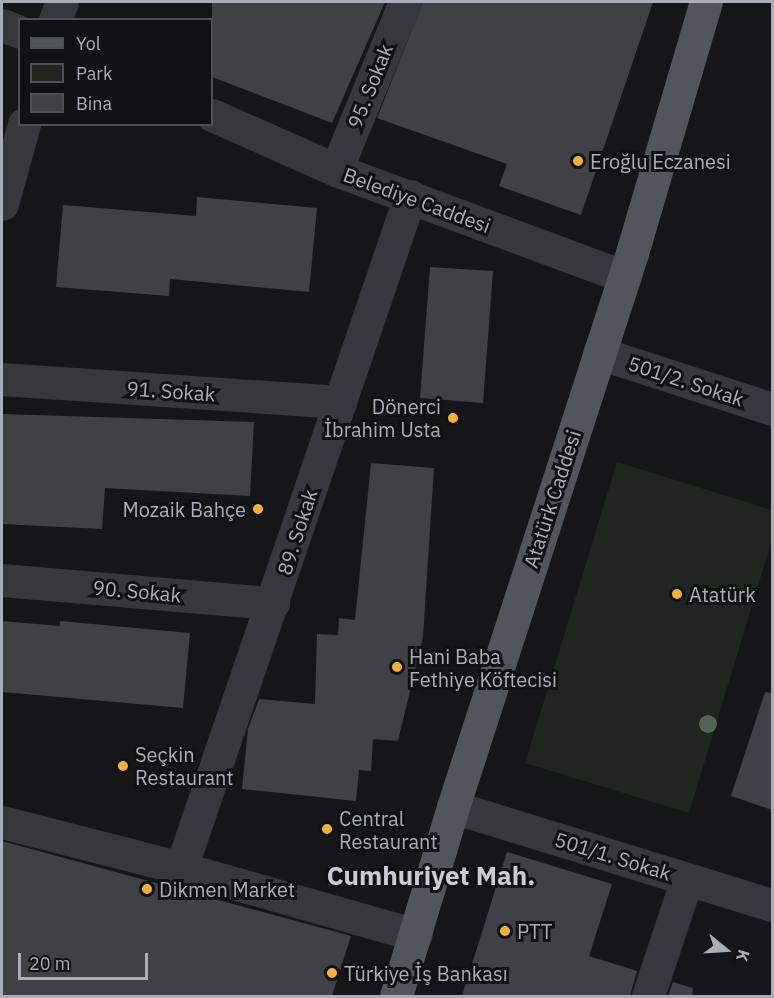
<!DOCTYPE html>
<html>
<head>
<meta charset="utf-8">
<style>
  body { margin:0 }
  #map { position:relative; width:774px; height:998px; overflow:hidden; background:#161618; font-family:"IBM Plex Sans",sans-serif }
  div>[style] { position:absolute }
  .green>* { inset:0; background:#1e261f }
  .building>* { inset:0; background:#404145 }
  .minor>* { height:33px; margin:-16.5px; padding:0 16.5px; transform-origin:16.5px; border-radius:16.5px; background:#37383d }
  .major>* { height:33px; margin:-16.5px; padding:0 16.5px; transform-origin:16.5px; border-radius:16.5px; background:#53555c }
  .trees>* { width:18px; height:18px; margin:-9px; border-radius:50%; background:#506452 }
  .dots>* { width:16px; height:16px; translate:-50% -50%; box-sizing:border-box; border:3px solid #111113; border-radius:50% }
  span { translate:-50% -50%; white-space:nowrap; text-align:center; line-height:1.15; -webkit-text-stroke:6px #111113; paint-order:stroke }
  .street-label { font-size:20px; color:#a8adb8 }
  .poi-label { font-size:20px; color:#a8adb8 }
  .left { translate:0 -50%; text-align:left }
  .right { translate:-100% -50%; text-align:right }
  .district-label { font-size:26px; color:#c9ccd4; font-weight:700 }
  .frame { position:absolute; inset:0; border:3px solid #a8adb8; pointer-events:none }
  .legend { position:absolute; left:18px; top:18px; width:195px; height:108px; box-sizing:border-box; background:#111113; border:2px solid #4d4f55; margin:0; padding:8px 10px; list-style:none; font-size:18px; color:#a8adb8 }
  .legend li { display:flex; align-items:center; gap:12px; height:30px }
  .legend b { width:30px; border:2px solid #4d4f55 }
  .north { position:absolute; left:696px; top:920px; width:60px; height:60px; -webkit-text-stroke:4px #111113; paint-order:stroke; rotate:108deg; font-size:16px; font-weight:700; line-height:24px; text-align:center; color:#a8adb8 }
  .north::after { content:''; display:block; margin:auto; width:21px; height:27px; background:#a8adb8; clip-path:polygon(50% 0,100% 100%,50% 72%,0 100%) }
  .scale { position:absolute; left:18px; top:953px; width:130px; height:27px; box-sizing:border-box; border:3px solid #a8adb8; border-top:0; padding-left:8px; font-size:18px; line-height:21px; white-space:nowrap; color:#a8adb8; -webkit-text-stroke:4px #111113; paint-order:stroke }
</style>
</head>
<body>
<div id="map">
  <div class="green">
    <i style="clip-path:polygon(617px 462px,772px 510px,772px 540px,689px 813px,525px 763px)"></i>
  </div>
  <div class="building">
    <i style="clip-path:polygon(212px 2px,385px 2px,332px 123px,212px 77px)"></i>
    <i style="clip-path:polygon(423px 2px,653px 2px,581px 215px,499px 186px,507px 164px,377px 118px)"></i>
    <i style="clip-path:polygon(197px 197px,317px 208px,309px 292px,170px 279px,169px 296px,56px 287px,63px 205px,196px 216px)"></i>
    <i style="clip-path:polygon(430px 267px,493px 271px,483px 403px,420px 398px)"></i>
    <i style="clip-path:polygon(2px 414px,254px 422px,250px 496px,105px 488px,102px 529px,2px 524px)"></i>
    <i style="clip-path:polygon(371px 463px,434px 468px,423px 637px,398px 741px,373px 739px,371px 771px,359px 770px,356px 801px,242px 789px,248px 729px,259px 699px,315px 704px,317px 634px,338px 635px,339px 618px,355px 620px)"></i>
    <i style="clip-path:polygon(2px 621px,60px 626px,60px 621px,190px 633px,183px 708px,2px 692px)"></i>
    <i style="clip-path:polygon(765px 692px,772px 693px,772px 810px,731px 796px)"></i>
    <i style="clip-path:polygon(2px 841px,351px 936px,332px 996px,2px 996px)"></i>
    <i style="clip-path:polygon(507px 852px,612px 884px,589px 956px,637px 971px,630px 996px,462px 996px)"></i>
    <i style="clip-path:polygon(673px 982px,693px 988px,692px 996px,668px 996px)"></i>
  </div>
  <div class="minor">
    <i style="left:55px;top:20px;width:19px;rotate:-69deg"></i>
    <i style="left:2px;top:25px;width:19px;rotate:21deg"></i>
    <i style="left:212px;top:115px;width:136px;rotate:23.9deg"></i>
    <i style="left:336px;top:170px;width:308px;rotate:20.3deg"></i>
    <i style="left:336px;top:170px;width:182px;rotate:-67.7deg"></i>
    <i style="left:2px;top:204px;width:83px;rotate:-74.6deg"></i>
    <i style="left:599px;top:353px;width:182px;rotate:17.9deg"></i>
    <i style="left:2px;top:379px;width:339px;rotate:3.9deg"></i>
    <i style="left:2px;top:580px;width:272px;rotate:4.9deg"></i>
    <i style="left:453px;top:807px;width:334px;rotate:17.1deg"></i>
    <i style="left:2px;top:822px;width:185px;rotate:14.4deg"></i>
    <i style="left:181px;top:868px;width:244px;rotate:15.9deg"></i>
    <i style="left:181px;top:868px;width:710px;rotate:-71.18deg"></i>
    <i style="left:648px;top:996px;width:123px;rotate:-71.6deg"></i>
  </div>
  <div class="major">
    <i style="left:396px;top:996px;width:197px;rotate:-73.2deg"></i>
    <i style="left:453px;top:807px;width:582px;rotate:-72.09deg"></i>
    <i style="left:632px;top:253px;width:262px;rotate:-73.6deg"></i>
  </div>
  <div class="trees">
    <i style="left:708px;top:724px"></i>
  </div>
  <div class="dots">
    <i style="left:578px;top:161px;background:#f2b134"></i>
    <i style="left:453px;top:418px;background:#f2b134"></i>
    <i style="left:258px;top:509px;background:#f2b134"></i>
    <i style="left:677px;top:594px;background:#f2b134"></i>
    <i style="left:397px;top:667px;background:#f2b134"></i>
    <i style="left:123px;top:766px;background:#f2b134"></i>
    <i style="left:327px;top:829px;background:#f2b134"></i>
    <i style="left:147px;top:889px;background:#f2b134"></i>
    <i style="left:505px;top:931px;background:#f2b134"></i>
    <i style="left:332px;top:973px;background:#f2b134"></i>
  </div>
  <div class="street-label">
    <span style="left:370px;top:86px;rotate:-68deg">95. Sokak</span>
    <span style="left:417px;top:200px;rotate:20deg">Belediye Caddesi</span>
    <span style="left:686px;top:381px;rotate:18deg">501/2. Sokak</span>
    <span style="left:171px;top:391px;rotate:4deg">91. Sokak</span>
    <span style="left:552px;top:499px;rotate:-72deg">Atatürk Caddesi</span>
    <span style="left:297px;top:532px;rotate:-72deg">89. Sokak</span>
    <span style="left:137px;top:591px;rotate:5deg">90. Sokak</span>
    <span style="left:613px;top:856px;rotate:17deg">501/1. Sokak</span>
  </div>
  <div class="poi-label">
    <span class="left" style="left:590px;top:161px">Eroğlu Eczanesi</span>
    <span class="right" style="left:441px;top:418px">Dönerci<br>İbrahim Usta</span>
    <span class="right" style="left:246px;top:509px">Mozaik Bahçe</span>
    <span class="left" style="left:689px;top:594px">Atatürk</span>
    <span class="left" style="left:409px;top:668px">Hani Baba<br>Fethiye Köftecisi</span>
    <span class="left" style="left:135px;top:766px">Seçkin<br>Restaurant</span>
    <span class="left" style="left:339px;top:830px">Central<br>Restaurant</span>
    <span class="left" style="left:159px;top:889px">Dikmen Market</span>
    <span class="left" style="left:517px;top:931px">PTT</span>
    <span class="left" style="left:344px;top:973px">Türkiye İş Bankası</span>
  </div>
  <div class="district-label">
    <span style="left:431px;top:876px">Cumhuriyet Mah.</span>
  </div>
  <div class="frame"></div>
  <ul class="legend">
  <li><b style="height:8px;background:#53555c"></b>Yol</li>
  <li><b style="height:16px;background:#1e261f"></b>Park</li>
  <li><b style="height:16px;background:#404145"></b>Bina</li>
  </ul>
  <div class="north">K</div>
  <div class="scale">20 m</div>
</div>
</body>
</html>
